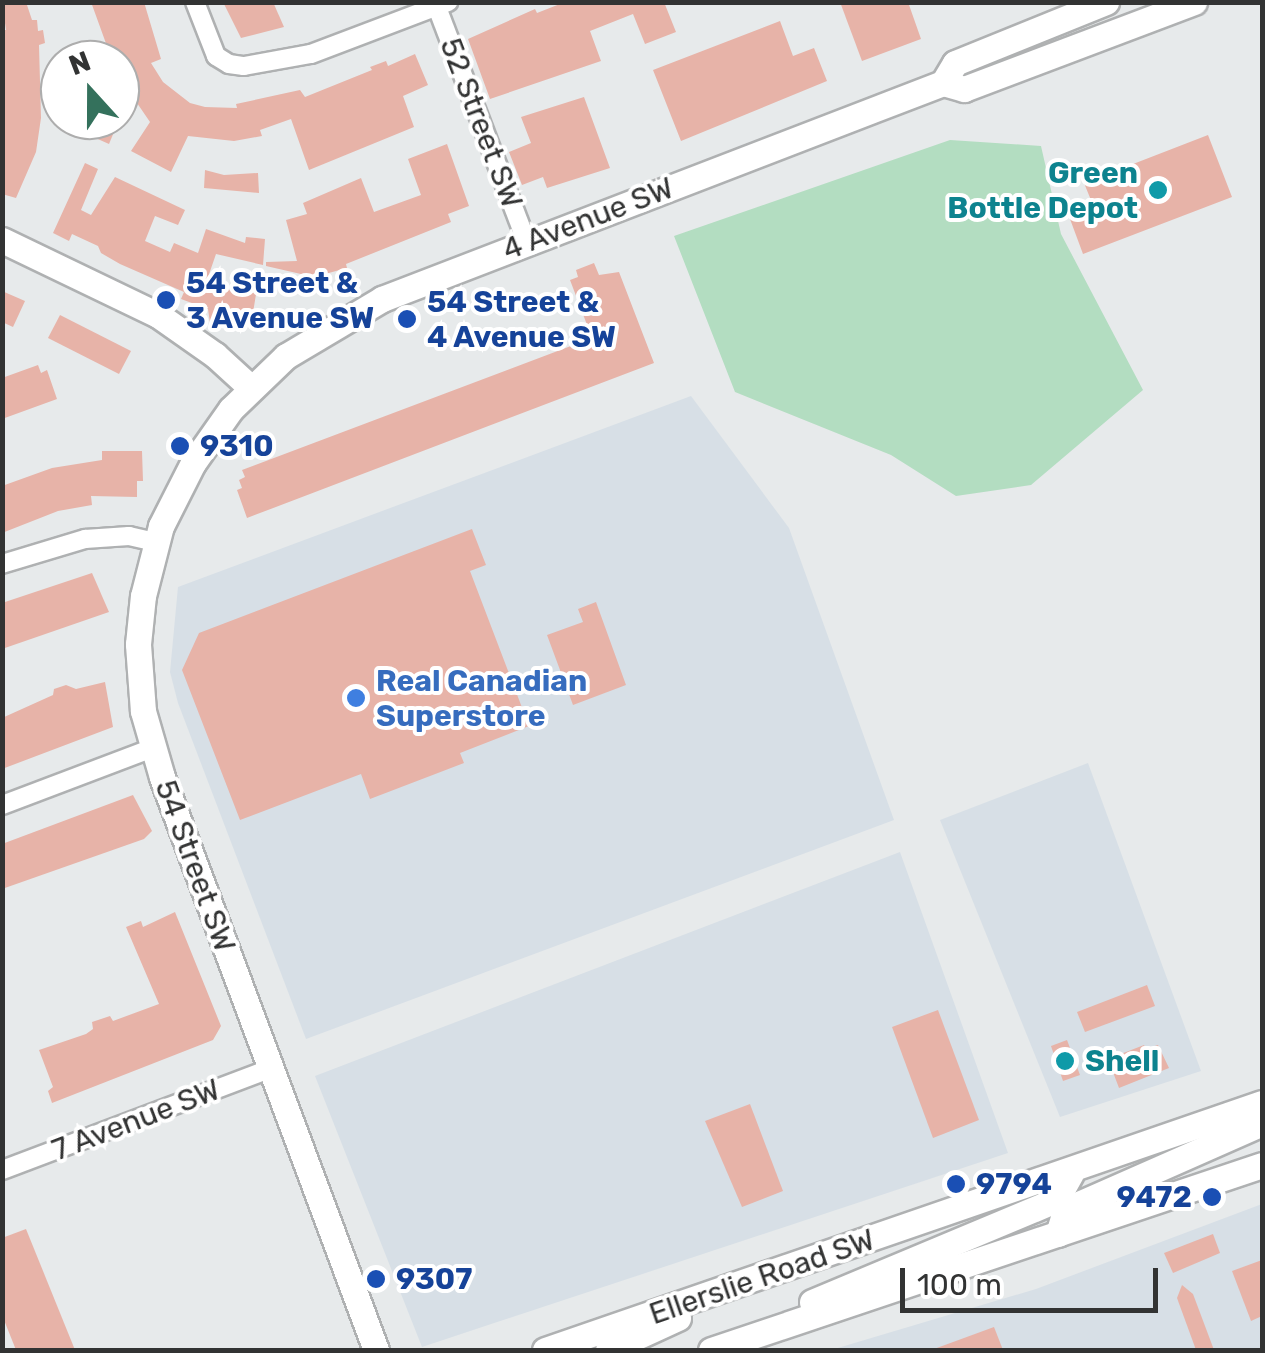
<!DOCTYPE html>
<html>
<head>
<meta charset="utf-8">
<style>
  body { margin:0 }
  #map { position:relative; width:1265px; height:1353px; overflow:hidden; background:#e7eaeb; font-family:Rubik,sans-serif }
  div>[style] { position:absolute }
  .built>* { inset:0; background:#d7dfe6 }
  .green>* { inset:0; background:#b3ddc1 }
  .building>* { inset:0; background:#e7b3a8 }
  .roads { filter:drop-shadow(2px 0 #afb1b2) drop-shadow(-2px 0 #afb1b2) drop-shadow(0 2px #afb1b2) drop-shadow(0 -2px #afb1b2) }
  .street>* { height:18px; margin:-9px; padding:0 9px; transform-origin:9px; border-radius:9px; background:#fff }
  .secondary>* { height:25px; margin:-12.5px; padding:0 12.5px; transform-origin:12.5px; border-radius:12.5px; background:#fff }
  .dots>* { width:28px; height:28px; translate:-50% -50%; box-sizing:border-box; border:5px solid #fff; border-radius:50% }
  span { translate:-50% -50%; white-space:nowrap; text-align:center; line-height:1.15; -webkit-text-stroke:8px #fff; paint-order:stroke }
  .street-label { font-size:30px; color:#323333 }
  .culture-label { font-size:30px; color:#0d838f; font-weight:700 }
  .right { translate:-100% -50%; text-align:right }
  .left { translate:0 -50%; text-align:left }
  .transit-label { font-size:30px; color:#164399; font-weight:700 }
  .shop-label { font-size:30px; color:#366cbe; font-weight:700 }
  .frame { position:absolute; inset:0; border:5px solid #323333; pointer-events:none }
  .north { position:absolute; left:40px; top:40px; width:100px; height:100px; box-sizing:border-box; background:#fff; border:2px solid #adadad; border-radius:50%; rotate:339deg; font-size:28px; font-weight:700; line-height:40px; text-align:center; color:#323333 }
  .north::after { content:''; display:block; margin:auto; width:35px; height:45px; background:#34715c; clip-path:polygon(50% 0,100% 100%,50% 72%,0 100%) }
  .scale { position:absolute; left:900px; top:1268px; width:258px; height:45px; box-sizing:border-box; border:5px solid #323333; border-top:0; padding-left:12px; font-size:30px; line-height:35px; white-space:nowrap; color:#323333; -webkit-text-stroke:8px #fff; paint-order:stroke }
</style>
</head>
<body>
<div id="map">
  <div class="built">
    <i style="clip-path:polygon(691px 396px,789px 528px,894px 820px,306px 1039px,178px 703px,170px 672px,178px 587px)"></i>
    <i style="clip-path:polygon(1088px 763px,1201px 1071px,1060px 1117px,940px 820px)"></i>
    <i style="clip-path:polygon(900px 852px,1008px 1153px,422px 1347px,315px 1076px)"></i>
    <i style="clip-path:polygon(1262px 1204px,1262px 1350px,831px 1350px,1036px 1289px)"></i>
  </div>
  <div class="green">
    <i style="clip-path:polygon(950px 140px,1041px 146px,1061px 234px,1143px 390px,1031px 485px,956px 496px,891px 455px,735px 392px,674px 236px)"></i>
  </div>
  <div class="building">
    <i style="clip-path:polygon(2px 2px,26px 2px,32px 20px,37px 20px,38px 31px,43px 30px,45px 43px,39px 45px,41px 118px,36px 152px,16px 198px,2px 194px,2px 30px,6px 30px)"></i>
    <i style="clip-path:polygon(91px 2px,144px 2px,161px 59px,151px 63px,163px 82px,190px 103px,205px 107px,237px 108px,236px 104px,300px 90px,305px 97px,372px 70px,370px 67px,386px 61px,388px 66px,415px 54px,428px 85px,403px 96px,414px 127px,309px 170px,291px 119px,260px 130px,262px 136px,234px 141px,188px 136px,171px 172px,131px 151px,150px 122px,124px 84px,120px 60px,112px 60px)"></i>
    <i style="clip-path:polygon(223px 2px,273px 2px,284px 27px,241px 38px)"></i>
    <i style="clip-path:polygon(565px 2px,664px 2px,676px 32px,645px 44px,633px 14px,590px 31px,601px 61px,490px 99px,468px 39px,535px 9px,537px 13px)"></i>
    <i style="clip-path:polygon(840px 2px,908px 2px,921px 39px,862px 61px)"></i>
    <i style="clip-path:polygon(780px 21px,793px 56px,814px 48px,827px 81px,681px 141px,653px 70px)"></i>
    <i style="clip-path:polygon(584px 97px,610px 168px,547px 188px,543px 177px,522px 185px,509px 152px,531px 143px,521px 117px)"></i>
    <i style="clip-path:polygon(99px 120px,116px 127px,109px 144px,91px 136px)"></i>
    <i style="clip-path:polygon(1208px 135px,1232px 197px,1083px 254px,1070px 219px,1095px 210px,1084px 183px)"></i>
    <i style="clip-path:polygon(447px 144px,469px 206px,448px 214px,451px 222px,346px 264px,347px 268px,314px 277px,266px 266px,266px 262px,297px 261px,286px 220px,307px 214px,303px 203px,361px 178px,374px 212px,421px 195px,408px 159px)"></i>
    <i style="clip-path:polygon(85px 163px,98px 169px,81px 210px,91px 215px,115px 177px,185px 210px,178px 225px,155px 216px,145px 241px,170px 252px,174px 243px,198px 253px,206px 229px,245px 243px,246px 237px,265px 239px,263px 265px,216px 254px,206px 283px,238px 292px,239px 285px,257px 288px,251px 325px,210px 323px,208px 309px,181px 299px,184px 292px,120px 264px,101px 253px,98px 246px,72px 234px,69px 241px,53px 233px)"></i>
    <i style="clip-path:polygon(205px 170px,224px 175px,258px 173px,259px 193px,204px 188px)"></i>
    <i style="clip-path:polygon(594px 263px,599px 275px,619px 272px,654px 363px,247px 518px,237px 490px,242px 488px,239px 480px,245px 477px,242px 470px,592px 338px,570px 280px,578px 277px,576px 270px)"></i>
    <i style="clip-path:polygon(2px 291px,25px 301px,13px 327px,2px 322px)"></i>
    <i style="clip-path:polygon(60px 315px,131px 351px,119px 374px,48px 338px)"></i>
    <i style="clip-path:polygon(38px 365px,41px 373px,47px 370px,57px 399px,2px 419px,2px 378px)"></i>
    <i style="clip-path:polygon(102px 451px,142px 451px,143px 481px,137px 481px,137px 497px,91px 496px,92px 505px,58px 511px,2px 533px,2px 486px,52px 468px,102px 460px)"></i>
    <i style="clip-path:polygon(472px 529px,486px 565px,470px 571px,529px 726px,460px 753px,464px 763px,370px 799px,361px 774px,240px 820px,182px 670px,199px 633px)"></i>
    <i style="clip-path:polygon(92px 573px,109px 612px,2px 649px,2px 603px)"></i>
    <i style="clip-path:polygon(596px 602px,626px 685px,573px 705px,547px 635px,583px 622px,578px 609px)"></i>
    <i style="clip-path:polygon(105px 682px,113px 727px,2px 769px,2px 718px,53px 695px,54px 689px,66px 685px,76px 689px)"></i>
    <i style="clip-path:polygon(133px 795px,152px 831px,144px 839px,2px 889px,2px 844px)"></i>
    <i style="clip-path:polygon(175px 912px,221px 1026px,213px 1040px,52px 1103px,48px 1091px,53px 1087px,39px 1050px,86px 1034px,93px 1029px,92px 1022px,110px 1016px,113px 1021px,159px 1004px,126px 927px,141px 921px,143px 927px)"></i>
    <i style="clip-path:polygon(1147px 985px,1155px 1006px,1085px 1032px,1077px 1012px)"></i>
    <i style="clip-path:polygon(938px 1010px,979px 1120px,933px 1138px,892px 1027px)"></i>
    <i style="clip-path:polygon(1067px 1040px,1080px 1075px,1063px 1081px,1051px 1046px)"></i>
    <i style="clip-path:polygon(1144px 1045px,1146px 1049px,1158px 1045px,1169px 1068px,1119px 1088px,1108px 1059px)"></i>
    <i style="clip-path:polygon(750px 1104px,783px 1191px,742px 1207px,705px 1121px)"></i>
    <i style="clip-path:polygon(26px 1229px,75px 1350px,16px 1350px,2px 1315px,2px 1238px)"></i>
    <i style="clip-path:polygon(1213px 1234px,1220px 1253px,1173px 1273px,1164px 1253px)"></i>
    <i style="clip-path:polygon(1262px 1260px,1262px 1316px,1251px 1321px,1232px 1271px)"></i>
    <i style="clip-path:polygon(1182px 1285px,1193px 1294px,1214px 1350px,1196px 1350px,1177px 1298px)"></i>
    <i style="clip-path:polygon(994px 1327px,1003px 1350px,934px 1350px,934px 1349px)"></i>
  </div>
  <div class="roads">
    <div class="street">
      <i style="left:195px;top:2px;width:58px;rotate:68.7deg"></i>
      <i style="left:216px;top:56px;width:15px;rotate:32deg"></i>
      <i style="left:229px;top:64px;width:15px;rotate:8deg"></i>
      <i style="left:244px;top:66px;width:68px;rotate:-10.2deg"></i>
      <i style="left:311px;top:54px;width:147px;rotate:-20.8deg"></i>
      <i style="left:435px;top:2px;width:258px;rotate:69.1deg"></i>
      <i style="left:2px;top:564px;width:87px;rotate:-16.8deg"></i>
      <i style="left:85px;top:539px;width:44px;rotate:-3.9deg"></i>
      <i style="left:129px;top:536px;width:28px;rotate:13deg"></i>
      <i style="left:2px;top:805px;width:161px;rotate:-20.7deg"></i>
      <i style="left:2px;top:1170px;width:285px;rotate:-20.7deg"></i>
    </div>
    <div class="secondary">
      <i style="left:943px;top:83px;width:23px;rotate:-59deg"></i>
      <i style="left:955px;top:63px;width:163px;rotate:-22deg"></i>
      <i style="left:2px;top:240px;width:173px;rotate:25.7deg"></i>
      <i style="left:158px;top:315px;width:70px;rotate:35.1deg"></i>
      <i style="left:215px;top:355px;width:47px;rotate:42.4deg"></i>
      <i style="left:1058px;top:1234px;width:17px;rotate:-73deg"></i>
      <i style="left:1063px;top:1218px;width:23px;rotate:-40deg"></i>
      <i style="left:1081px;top:1203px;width:198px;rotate:-23.8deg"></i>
      <i style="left:812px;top:1302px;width:257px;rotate:-22.7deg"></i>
      <i style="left:1049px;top:1203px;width:13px;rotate:-39deg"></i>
      <i style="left:1059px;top:1195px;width:25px;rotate:-61deg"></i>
      <i style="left:376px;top:1350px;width:612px;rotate:-110.48deg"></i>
      <i style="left:162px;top:777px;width:69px;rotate:-106.1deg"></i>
      <i style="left:143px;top:711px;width:67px;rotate:-94.3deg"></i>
      <i style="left:138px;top:644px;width:48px;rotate:-84.1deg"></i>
      <i style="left:143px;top:596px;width:72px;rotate:-75.6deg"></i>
      <i style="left:161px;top:526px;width:71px;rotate:-63.1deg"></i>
      <i style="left:193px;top:463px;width:66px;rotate:-54.9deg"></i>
      <i style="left:231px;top:409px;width:76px;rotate:-43.9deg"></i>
      <i style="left:286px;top:356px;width:112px;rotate:-30.7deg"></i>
      <i style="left:382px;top:299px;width:601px;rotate:-21.06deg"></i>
      <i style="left:943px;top:83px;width:22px;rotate:16deg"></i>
      <i style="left:964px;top:89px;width:246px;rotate:-20.7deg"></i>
      <i style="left:545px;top:1350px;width:758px;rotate:-19.01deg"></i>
      <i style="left:608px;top:1350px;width:77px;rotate:-24.6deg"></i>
      <i style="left:711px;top:1350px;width:581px;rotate:-18.56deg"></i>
    </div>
  </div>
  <div class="dots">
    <i style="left:1158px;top:190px;background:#0f9aa8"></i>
    <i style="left:166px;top:300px;background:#1a4fb4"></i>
    <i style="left:407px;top:319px;background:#1a4fb4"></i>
    <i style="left:180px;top:446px;background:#1a4fb4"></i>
    <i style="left:356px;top:698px;background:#3f7fe0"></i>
    <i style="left:1065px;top:1061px;background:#0f9aa8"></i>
    <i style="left:956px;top:1184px;background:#1a4fb4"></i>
    <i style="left:1212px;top:1197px;background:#1a4fb4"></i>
    <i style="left:376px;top:1279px;background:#1a4fb4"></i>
  </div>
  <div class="street-label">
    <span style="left:481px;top:123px;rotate:69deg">52 Street SW</span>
    <span style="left:588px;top:219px;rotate:-21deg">4 Avenue SW</span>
    <span style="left:195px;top:866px;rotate:70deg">54 Street SW</span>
    <span style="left:136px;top:1120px;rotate:-21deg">7 Avenue SW</span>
    <span style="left:762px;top:1277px;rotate:-19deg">Ellerslie Road SW</span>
  </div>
  <div class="culture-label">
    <span class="right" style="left:1138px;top:190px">Green<br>Bottle Depot</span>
    <span class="left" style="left:1085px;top:1061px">Shell</span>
  </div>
  <div class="transit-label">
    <span class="left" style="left:186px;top:300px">54 Street &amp;<br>3 Avenue SW</span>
    <span class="left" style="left:427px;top:319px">54 Street &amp;<br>4 Avenue SW</span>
    <span class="left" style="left:200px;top:446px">9310</span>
    <span class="left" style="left:976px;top:1184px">9794</span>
    <span class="right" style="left:1192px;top:1197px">9472</span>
    <span class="left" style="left:396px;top:1279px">9307</span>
  </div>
  <div class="shop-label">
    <span class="left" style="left:376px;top:698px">Real Canadian<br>Superstore</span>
  </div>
  <div class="frame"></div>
  <div class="north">N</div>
  <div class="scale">100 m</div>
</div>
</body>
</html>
